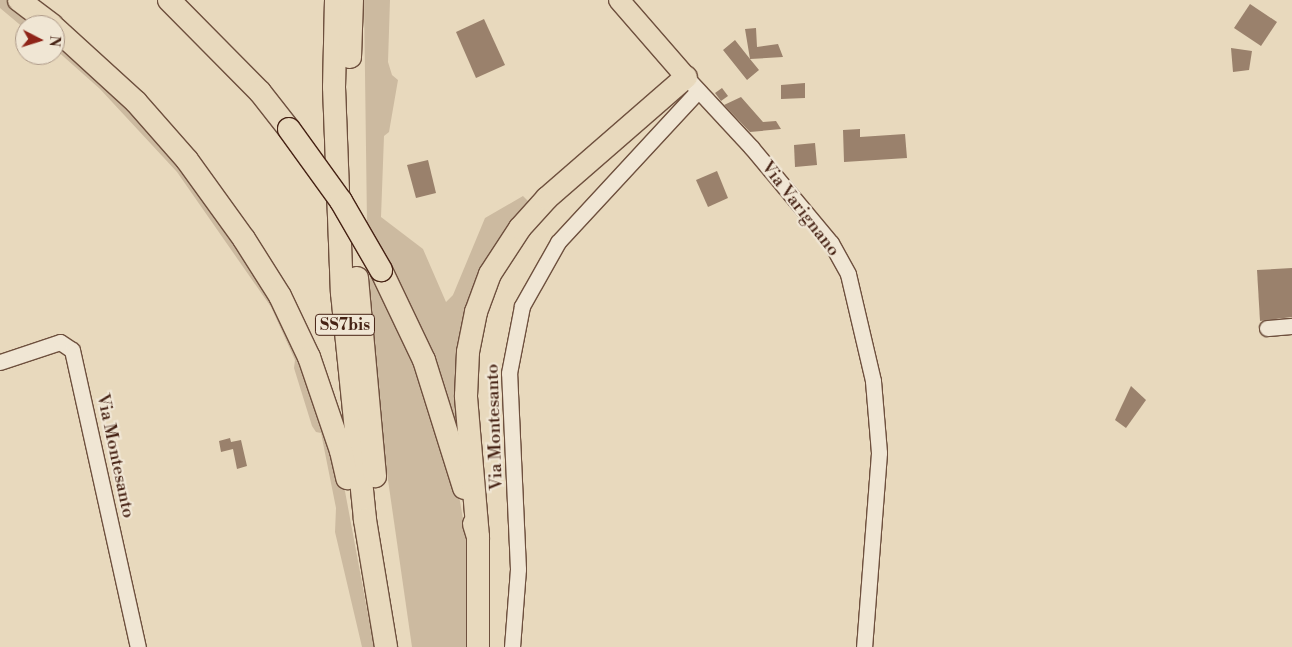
<!DOCTYPE html>
<html>
<head>
<meta charset="utf-8">
<style>
  body { margin:0 }
  #map { position:relative; width:1292px; height:647px; overflow:hidden; background:#e8d9bd; font-family:"Libre Bodoni",serif }
  div>[style] { position:absolute }
  .green>* { inset:0; background:#ccbaa0 }
  .building>* { inset:0; background:#9a816c }
  .roads { filter:drop-shadow(1px 0 #6e503e) drop-shadow(-1px 0 #6e503e) drop-shadow(0 1px #6e503e) drop-shadow(0 -1px #6e503e) }
  .minor>* { height:15px; margin:-7.5px; padding:0 7.5px; transform-origin:7.5px; border-radius:7.5px; background:#f0e6d4 }
  .major>* { height:20px; margin:-10px; padding:0 10px; transform-origin:10px; border-radius:10px; background:#e8d9bd }
  .highway>* { height:22px; margin:-11px; padding:0 11px; transform-origin:11px; border-radius:11px; background:#e8d9bd }
  .bridges { filter:drop-shadow(1px 0 #462214) drop-shadow(-1px 0 #462214) drop-shadow(0 1px #462214) drop-shadow(0 -1px #462214) }
  .highway-bridge>* { height:22px; margin:-11px; padding:0 11px; transform-origin:11px; border-radius:11px; background:#e8d9bd }
  span { translate:-50% -50%; white-space:nowrap; text-align:center; line-height:1.15; -webkit-text-stroke:4.5px #f0e6d4; paint-order:stroke }
  .shield-label span { padding:1px 4px; background:#f0e6d4; border:1px solid; border-radius:4px; -webkit-text-stroke-width:0 }
  .shield-label { font-size:16px; color:#462214; font-weight:700 }
  .street-label { font-size:18px; color:#462214 }
  .north { position:absolute; left:15px; top:15px; width:50px; height:50px; box-sizing:border-box; background:#f0e6d4; border:1px solid #ac9887; border-radius:50%; rotate:95deg; font-size:14px; font-weight:700; line-height:20px; text-align:center; color:#462214 }
  .north::after { content:''; display:block; margin:auto; width:18px; height:22px; background:#8f2418; clip-path:polygon(50% 0,100% 100%,50% 72%,0 100%) }
</style>
</head>
<body>
<div id="map">
  <div class="green">
    <i style="clip-path:polygon(0 0,8px 0,42px 25px,25px 25px,25px 29px,0 8px)"></i>
    <i style="clip-path:polygon(364px 0,390px 0,388px 62px,392px 75px,398px 80px,389px 132px,384px 136px,381px 217px,423px 249px,446px 302px,453px 295px,485px 218px,523px 196px,531px 204px,494px 259px,461px 449px,441px 377px,367px 223px)"></i>
    <i style="clip-path:polygon(55px 35px,162px 140px,269px 287px,339px 459px,374px 647px,362px 647px,335px 532px,336px 508px,321px 433px,316px 432px,312px 426px,294px 368px,295px 360px,271px 307px,177px 172px,100px 89px,55px 49px)"></i>
    <i style="clip-path:polygon(369px 265px,414px 357px,458px 490px,470px 559px,469px 647px,412px 647px,386px 466px,373px 352px)"></i>
  </div>
  <div class="building">
    <i style="clip-path:polygon(1250px 4px,1277px 22px,1261px 46px,1234px 28px)"></i>
    <i style="clip-path:polygon(484px 19px,505px 65px,476px 78px,456px 32px)"></i>
    <i style="clip-path:polygon(756px 28px,757px 47px,778px 44px,783px 57px,750px 59px,759px 70px,747px 80px,723px 50px,735px 40px,750px 59px,745px 29px)"></i>
    <i style="clip-path:polygon(1231px 48px,1252px 51px,1249px 70px,1233px 72px)"></i>
    <i style="clip-path:polygon(805px 83px,805px 98px,781px 99px,781px 85px)"></i>
    <i style="clip-path:polygon(722px 88px,728px 96px,721px 101px,715px 93px)"></i>
    <i style="clip-path:polygon(741px 97px,763px 122px,776px 121px,781px 129px,750px 132px,724px 105px)"></i>
    <i style="clip-path:polygon(860px 129px,860px 137px,905px 134px,907px 158px,844px 162px,843px 130px)"></i>
    <i style="clip-path:polygon(815px 143px,817px 165px,795px 167px,794px 145px)"></i>
    <i style="clip-path:polygon(428px 160px,436px 193px,416px 198px,407px 165px)"></i>
    <i style="clip-path:polygon(717px 171px,728px 198px,708px 207px,696px 180px)"></i>
    <i style="clip-path:polygon(1292px 268px,1292px 317px,1260px 321px,1257px 270px)"></i>
    <i style="clip-path:polygon(1131px 386px,1146px 400px,1126px 428px,1115px 420px)"></i>
    <i style="clip-path:polygon(230px 438px,231px 442px,241px 440px,247px 466px,237px 469px,233px 449px,221px 452px,219px 441px)"></i>
  </div>
  <div class="roads">
    <div class="minor">
      <i style="left:686px;top:77px;width:96px;rotate:47.1deg"></i>
      <i style="left:751px;top:147px;width:125px;rotate:50.2deg"></i>
      <i style="left:831px;top:243px;width:35px;rotate:61deg"></i>
      <i style="left:848px;top:274px;width:110px;rotate:76.8deg"></i>
      <i style="left:873px;top:381px;width:72px;rotate:85.2deg"></i>
      <i style="left:879px;top:453px;width:195px;rotate:94.4deg"></i>
      <i style="left:1267px;top:328px;width:25px;rotate:-5deg"></i>
      <i style="left:0;top:362px;width:63px;rotate:-18.4deg"></i>
      <i style="left:60px;top:342px;width:14px;rotate:34deg"></i>
      <i style="left:72px;top:350px;width:304px;rotate:77.5deg"></i>
      <i style="left:512px;top:647px;width:78px;rotate:-85.6deg"></i>
      <i style="left:518px;top:569px;width:196px;rotate:-92.6deg"></i>
      <i style="left:509px;top:373px;width:68px;rotate:-79deg"></i>
      <i style="left:522px;top:306px;width:73px;rotate:-60.6deg"></i>
      <i style="left:558px;top:242px;width:206px;rotate:-47.2deg"></i>
    </div>
    <div class="major">
      <i style="left:619px;top:0;width:102px;rotate:49deg"></i>
    </div>
    <div class="highway">
      <i style="left:19px;top:0;width:41px;rotate:37.1deg"></i>
      <i style="left:169px;top:0;width:129px;rotate:45.3deg"></i>
      <i style="left:260px;top:92px;width:47px;rotate:51.9deg"></i>
      <i style="left:336px;top:0;width:87px;rotate:91.3deg"></i>
      <i style="left:334px;top:87px;width:206px;rotate:87.8deg"></i>
      <i style="left:342px;top:293px;width:228px;rotate:84.2deg"></i>
      <i style="left:365px;top:520px;width:129px;rotate:80.6deg"></i>
      <i style="left:55px;top:28px;width:110px;rotate:42.4deg"></i>
      <i style="left:136px;top:102px;width:77px;rotate:48.7deg"></i>
      <i style="left:187px;top:160px;width:97px;rotate:54.2deg"></i>
      <i style="left:244px;top:239px;width:67px;rotate:57.7deg"></i>
      <i style="left:280px;top:296px;width:68px;rotate:64.6deg"></i>
      <i style="left:309px;top:357px;width:99px;rotate:71.2deg"></i>
      <i style="left:341px;top:451px;width:28px;rotate:77deg"></i>
      <i style="left:350px;top:57px;width:57px;rotate:-88deg"></i>
      <i style="left:381px;top:270px;width:100px;rotate:64.5deg"></i>
      <i style="left:424px;top:360px;width:134px;rotate:72.6deg"></i>
      <i style="left:357px;top:278px;width:199px;rotate:84.8deg"></i>
      <i style="left:474px;top:524px;width:14px;rotate:73deg"></i>
      <i style="left:478px;top:537px;width:110px;rotate:90deg"></i>
      <i style="left:478px;top:537px;width:142px;rotate:-94.9deg"></i>
      <i style="left:466px;top:396px;width:44px;rotate:-87.4deg"></i>
      <i style="left:468px;top:352px;width:41px;rotate:-78.7deg"></i>
      <i style="left:476px;top:312px;width:40px;rotate:-69.8deg"></i>
      <i style="left:490px;top:274px;width:55px;rotate:-56.9deg"></i>
      <i style="left:520px;top:228px;width:40px;rotate:-48deg"></i>
      <i style="left:547px;top:198px;width:184px;rotate:-41deg"></i>
    </div>
  </div>
  <div class="bridges">
    <div class="highway-bridge">
      <i style="left:289px;top:129px;width:89px;rotate:54.2deg"></i>
      <i style="left:341px;top:201px;width:80px;rotate:59.9deg"></i>
    </div>
  </div>
  <div class="shield-label">
    <span style="left:345px;top:325px">SS7bis</span>
  </div>
  <div class="street-label">
    <span style="left:800px;top:209px;rotate:52deg">Via Varignano</span>
    <span style="left:495px;top:427px;rotate:-92deg">Via Montesanto</span>
    <span style="left:115px;top:456px;rotate:78deg">Via Montesanto</span>
  </div>
  <div class="north">N</div>
</div>
</body>
</html>
